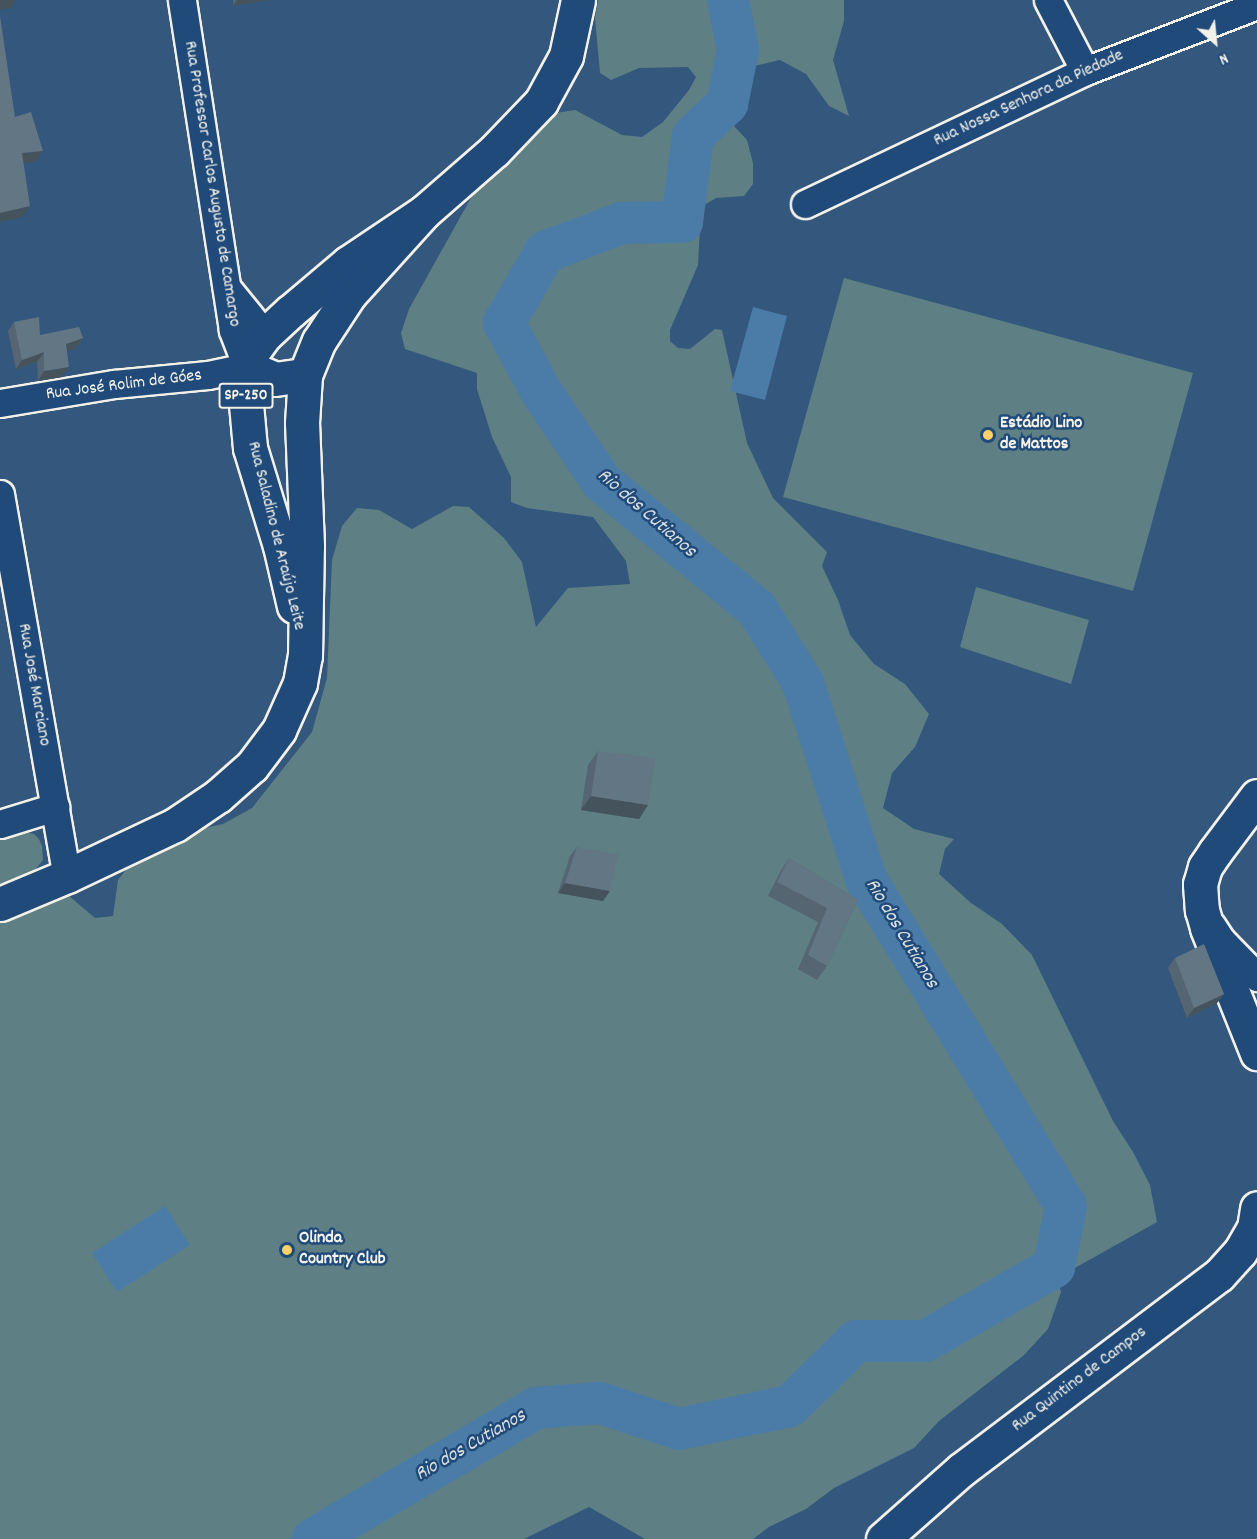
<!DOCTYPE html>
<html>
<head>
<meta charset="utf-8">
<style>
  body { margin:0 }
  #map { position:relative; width:1257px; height:1539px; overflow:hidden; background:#33577d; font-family:Dekko,sans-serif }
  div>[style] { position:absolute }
  .green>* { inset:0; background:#5e8084 }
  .water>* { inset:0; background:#4b7ca8 }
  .river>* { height:42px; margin:-21px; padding:0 21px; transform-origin:21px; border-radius:21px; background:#4b7ca8 }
  .roads { filter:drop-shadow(2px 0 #f4f1e8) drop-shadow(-2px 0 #f4f1e8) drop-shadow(0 2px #f4f1e8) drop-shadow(0 -2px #f4f1e8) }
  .minor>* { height:27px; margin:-13.5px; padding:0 13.5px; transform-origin:13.5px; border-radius:13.5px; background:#1f4a7a }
  .secondary>* { height:33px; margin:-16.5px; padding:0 16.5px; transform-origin:16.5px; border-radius:16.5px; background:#1f4a7a }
  .primary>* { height:33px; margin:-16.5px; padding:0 16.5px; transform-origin:16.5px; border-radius:16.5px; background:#1f4a7a }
  .wall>* { inset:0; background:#556572 }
  .shaded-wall>* { inset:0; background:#45535c }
  .building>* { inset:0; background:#637684 }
  .dots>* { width:16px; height:16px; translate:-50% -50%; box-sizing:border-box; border:3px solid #1f4a7a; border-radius:50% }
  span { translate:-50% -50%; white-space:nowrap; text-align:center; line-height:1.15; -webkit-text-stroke:5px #1f4a7a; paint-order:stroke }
  .shield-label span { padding:2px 4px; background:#1f4a7a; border:2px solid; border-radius:4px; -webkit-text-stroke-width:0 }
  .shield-label { font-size:16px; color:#f4f1e8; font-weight:700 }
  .street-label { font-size:18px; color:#f4f1e8 }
  .poi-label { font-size:18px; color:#f4f1e8; font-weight:700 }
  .left { translate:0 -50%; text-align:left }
  .water-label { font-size:20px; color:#dbdfde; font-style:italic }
  .north { position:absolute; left:1185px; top:12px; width:60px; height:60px; -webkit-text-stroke:4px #1f4a7a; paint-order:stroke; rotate:153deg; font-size:16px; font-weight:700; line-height:24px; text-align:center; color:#f4f1e8 }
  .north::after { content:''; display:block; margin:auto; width:21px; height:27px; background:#f4f1e8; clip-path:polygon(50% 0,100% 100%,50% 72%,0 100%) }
</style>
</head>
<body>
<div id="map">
  <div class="green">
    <i style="clip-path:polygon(598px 0,844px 0,844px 21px,833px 60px,849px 116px,829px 106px,806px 74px,780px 60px,746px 68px,725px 92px,721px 112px,747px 140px,753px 163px,753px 184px,744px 196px,716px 198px,701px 207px,698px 265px,670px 330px,670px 341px,678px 348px,690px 349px,715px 329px,722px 330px,747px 443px,773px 498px,827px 552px,822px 566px,838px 600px,850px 635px,874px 664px,905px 684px,929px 714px,915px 747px,892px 773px,883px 808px,914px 829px,954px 839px,945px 849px,939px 874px,971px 903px,1002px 924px,1032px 955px,1113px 1121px,1133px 1152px,1150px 1185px,1157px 1222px,1057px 1278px,1061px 1292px,1048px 1329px,1023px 1356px,939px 1421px,914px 1448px,834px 1488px,806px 1509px,769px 1527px,753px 1539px,645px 1539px,589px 1507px,524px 1539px,0 1539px,0 898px,36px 890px,69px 896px,95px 918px,113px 916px,118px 880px,132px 862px,167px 836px,223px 824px,252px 808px,312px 732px,327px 678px,332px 560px,342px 526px,357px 508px,379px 510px,412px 529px,453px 506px,469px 507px,504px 538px,522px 562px,536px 627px,568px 588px,630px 584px,626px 561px,593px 517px,527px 508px,511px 502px,511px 477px,492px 437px,477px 389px,477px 373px,405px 349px,401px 333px,409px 309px,472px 196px,534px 128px,556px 113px,575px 110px,622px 135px,642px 137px,663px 122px,689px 90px,696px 77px,688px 67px,639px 68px,611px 80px,600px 73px,595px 18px)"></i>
    <i style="clip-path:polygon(844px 278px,1193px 373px,1133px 591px,783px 497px)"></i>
    <i style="clip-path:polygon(976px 587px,1089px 620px,1071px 684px,960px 647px)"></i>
    <i style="clip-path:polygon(20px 831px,34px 834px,39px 839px,42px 846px,43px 860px,34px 871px,0 884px,0 838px)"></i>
  </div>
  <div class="water">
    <i style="clip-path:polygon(753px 307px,787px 316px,765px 400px,730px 391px)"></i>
    <i style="clip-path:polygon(165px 1206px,190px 1245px,117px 1292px,92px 1253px)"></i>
  </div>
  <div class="river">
    <i style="left:313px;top:1539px;width:259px;rotate:-30.4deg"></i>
    <i style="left:536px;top:1408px;width:64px;rotate:-4.5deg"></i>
    <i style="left:600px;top:1403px;width:83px;rotate:18.2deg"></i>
    <i style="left:679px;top:1429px;width:113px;rotate:-11.7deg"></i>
    <i style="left:790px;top:1406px;width:93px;rotate:-44.6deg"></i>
    <i style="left:856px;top:1341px;width:69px"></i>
    <i style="left:925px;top:1341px;width:149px;rotate:-29.8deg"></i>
    <i style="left:1054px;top:1267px;width:62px;rotate:-78.9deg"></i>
    <i style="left:1066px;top:1206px;width:383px;rotate:-121.5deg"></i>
    <i style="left:866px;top:879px;width:206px;rotate:-107.8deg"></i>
    <i style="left:803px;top:683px;width:87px;rotate:-121.9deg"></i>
    <i style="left:757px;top:609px;width:200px;rotate:-140.7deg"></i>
    <i style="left:602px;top:482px;width:107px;rotate:-124deg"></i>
    <i style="left:542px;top:393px;width:80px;rotate:-118.5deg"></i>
    <i style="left:504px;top:323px;width:82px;rotate:-60deg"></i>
    <i style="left:545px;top:252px;width:82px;rotate:-20.6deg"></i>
    <i style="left:622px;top:223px;width:60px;rotate:-1deg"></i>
    <i style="left:682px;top:222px;width:87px;rotate:-82.7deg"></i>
    <i style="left:693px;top:136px;width:47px;rotate:-43.3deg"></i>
    <i style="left:727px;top:104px;width:55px;rotate:-78.5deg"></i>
    <i style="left:738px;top:50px;width:51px;rotate:-101.3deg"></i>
  </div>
  <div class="roads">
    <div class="minor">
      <i style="left:1048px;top:0;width:80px;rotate:62.5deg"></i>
      <i style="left:805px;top:204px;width:310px;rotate:-25.4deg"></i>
      <i style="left:1085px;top:71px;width:184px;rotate:-21deg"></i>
      <i style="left:227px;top:288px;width:60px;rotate:51deg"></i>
      <i style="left:0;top:403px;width:116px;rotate:-9.5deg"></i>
      <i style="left:114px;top:384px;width:94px;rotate:-5.5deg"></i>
      <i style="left:208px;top:375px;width:40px;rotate:-12deg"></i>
      <i style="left:247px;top:367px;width:40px;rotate:-111deg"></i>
      <i style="left:233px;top:330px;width:334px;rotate:-98.8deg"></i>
      <i style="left:0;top:494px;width:388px;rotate:80.1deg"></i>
      <i style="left:0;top:824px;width:58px;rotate:-17.2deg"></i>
      <i style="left:1212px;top:926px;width:17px;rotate:57deg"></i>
      <i style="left:1221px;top:940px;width:52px;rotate:45.8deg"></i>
    </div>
    <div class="secondary">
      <i style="left:1257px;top:796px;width:70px;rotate:126.9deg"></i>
      <i style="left:1215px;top:852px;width:18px;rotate:124deg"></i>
      <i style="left:1205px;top:867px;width:18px;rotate:106deg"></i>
      <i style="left:1200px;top:884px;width:26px;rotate:86deg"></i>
      <i style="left:1202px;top:910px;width:19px;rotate:74deg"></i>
      <i style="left:1207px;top:928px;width:135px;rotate:68.2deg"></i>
      <i style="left:883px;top:1539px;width:104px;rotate:-41.5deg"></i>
      <i style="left:961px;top:1470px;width:323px;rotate:-37.1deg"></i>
      <i style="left:1219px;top:1275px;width:31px;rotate:-48deg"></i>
      <i style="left:1240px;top:1252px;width:28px;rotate:-60deg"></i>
      <i style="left:1254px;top:1228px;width:20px;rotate:-81deg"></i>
    </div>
    <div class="primary">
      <i style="left:247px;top:367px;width:30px;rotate:23deg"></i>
      <i style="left:275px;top:379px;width:30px;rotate:-8deg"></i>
      <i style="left:294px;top:606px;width:62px;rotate:-103.1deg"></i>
      <i style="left:280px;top:546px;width:102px;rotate:-107deg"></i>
      <i style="left:250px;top:448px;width:44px;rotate:-95.2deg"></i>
      <i style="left:246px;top:404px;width:37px;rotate:-88deg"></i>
      <i style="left:247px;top:367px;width:14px;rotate:-73deg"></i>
      <i style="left:251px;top:354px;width:24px;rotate:-54deg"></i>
      <i style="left:265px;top:335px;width:35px;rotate:-43deg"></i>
      <i style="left:291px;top:311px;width:75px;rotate:-40.1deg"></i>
      <i style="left:348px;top:263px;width:92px;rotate:-33.9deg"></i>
      <i style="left:424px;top:212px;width:93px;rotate:-41.1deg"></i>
      <i style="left:494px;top:151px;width:68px;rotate:-46.2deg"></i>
      <i style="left:541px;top:102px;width:52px;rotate:-61.5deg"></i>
      <i style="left:566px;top:56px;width:57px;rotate:-77.9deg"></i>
      <i style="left:0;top:904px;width:73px;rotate:-22.7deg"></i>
      <i style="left:67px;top:876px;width:119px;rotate:-25.3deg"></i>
      <i style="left:175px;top:825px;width:52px;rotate:-34deg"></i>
      <i style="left:218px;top:796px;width:45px;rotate:-41.4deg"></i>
      <i style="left:252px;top:766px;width:45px;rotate:-53.1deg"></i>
      <i style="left:279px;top:730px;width:51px;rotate:-65.9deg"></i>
      <i style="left:300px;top:683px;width:27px;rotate:-80deg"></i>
      <i style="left:305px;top:656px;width:110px;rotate:-89deg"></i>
      <i style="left:307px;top:546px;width:123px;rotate:-92.3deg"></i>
      <i style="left:302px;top:423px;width:48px;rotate:-86.4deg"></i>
      <i style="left:305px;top:375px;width:37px;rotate:-68deg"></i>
      <i style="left:319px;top:341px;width:55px;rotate:-56.9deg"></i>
      <i style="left:349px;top:295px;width:112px;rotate:-47.9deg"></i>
    </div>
  </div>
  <div class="wall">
    <i style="clip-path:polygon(233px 0,268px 0,233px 6px)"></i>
    <i style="clip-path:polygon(14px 322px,40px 335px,83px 338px,76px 348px,67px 351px,62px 377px,38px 381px,37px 362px,16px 369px,8px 331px)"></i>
    <i style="clip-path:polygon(598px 751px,648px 805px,639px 819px,581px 810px,588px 765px)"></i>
    <i style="clip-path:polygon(577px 847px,610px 891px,603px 901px,558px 893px,570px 856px)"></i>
    <i style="clip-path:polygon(789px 858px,858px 900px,827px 966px,817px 980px,798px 969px,818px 922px,768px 896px,780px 872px)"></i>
    <i style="clip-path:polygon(1175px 958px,1224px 994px,1217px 1003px,1187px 1018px,1168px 968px)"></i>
  </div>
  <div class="shaded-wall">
    <i style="clip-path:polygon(0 0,16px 0,11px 8px,0 10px)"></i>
    <i style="clip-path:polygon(237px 0,268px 0,233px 6px)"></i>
    <i style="clip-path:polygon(43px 151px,35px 162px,14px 164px,22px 153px)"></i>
    <i style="clip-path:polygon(30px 206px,23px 217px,0 222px,0 213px)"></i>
    <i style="clip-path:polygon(83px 338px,76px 348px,60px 354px,66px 344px)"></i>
    <i style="clip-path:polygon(44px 352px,37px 362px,16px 369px,22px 360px)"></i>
    <i style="clip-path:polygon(69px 367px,62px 377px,38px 381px,44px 371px)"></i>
    <i style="clip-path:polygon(591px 796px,648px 805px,639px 819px,581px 810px)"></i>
    <i style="clip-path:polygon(565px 883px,610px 891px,603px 901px,558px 893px)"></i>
    <i style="clip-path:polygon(1224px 994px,1217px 1003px,1187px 1018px,1194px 1008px)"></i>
  </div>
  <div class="building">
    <i style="clip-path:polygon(0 16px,15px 117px,31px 112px,43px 151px,22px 153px,30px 206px,0 213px)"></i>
    <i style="clip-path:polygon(39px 317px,40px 335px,79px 327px,83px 338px,66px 344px,69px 367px,44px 371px,44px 352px,22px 360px,14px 322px)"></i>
    <i style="clip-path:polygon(598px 751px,656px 758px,648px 805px,591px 796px)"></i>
    <i style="clip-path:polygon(577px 847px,618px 854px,610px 891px,565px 883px)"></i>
    <i style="clip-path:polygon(789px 858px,858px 900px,827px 966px,808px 955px,827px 908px,777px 882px)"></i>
    <i style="clip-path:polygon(1204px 944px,1224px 994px,1194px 1008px,1175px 958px)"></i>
  </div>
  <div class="dots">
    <i style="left:988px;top:435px;background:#ffd166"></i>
    <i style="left:287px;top:1250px;background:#ffd166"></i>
  </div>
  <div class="shield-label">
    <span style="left:246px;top:396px">SP-250</span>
  </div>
  <div class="street-label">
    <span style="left:1029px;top:99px;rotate:-25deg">Rua Nossa Senhora da Piedade</span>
    <span style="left:211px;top:184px;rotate:81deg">Rua Professor Carlos Augusto de Camargo</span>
    <span style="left:124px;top:386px;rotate:-7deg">Rua José Rolim de Góes</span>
    <span style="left:275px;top:536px;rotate:76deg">Rua Saladino de Araújo Leite</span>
    <span style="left:33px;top:685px;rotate:80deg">Rua José Marciano</span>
    <span style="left:1080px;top:1380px;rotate:-37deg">Rua Quintino de Campos</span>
  </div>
  <div class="poi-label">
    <span class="left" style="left:1000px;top:435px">Estádio Lino<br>de Mattos</span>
    <span class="left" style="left:299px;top:1250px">Olinda<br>Country Club</span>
  </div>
  <div class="water-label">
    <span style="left:646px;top:514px;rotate:41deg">Rio dos Cutianos</span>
    <span style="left:901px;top:934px;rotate:59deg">Rio dos Cutianos</span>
    <span style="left:471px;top:1446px;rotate:-30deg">Rio dos Cutianos</span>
  </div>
  <div class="north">N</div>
</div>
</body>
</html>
